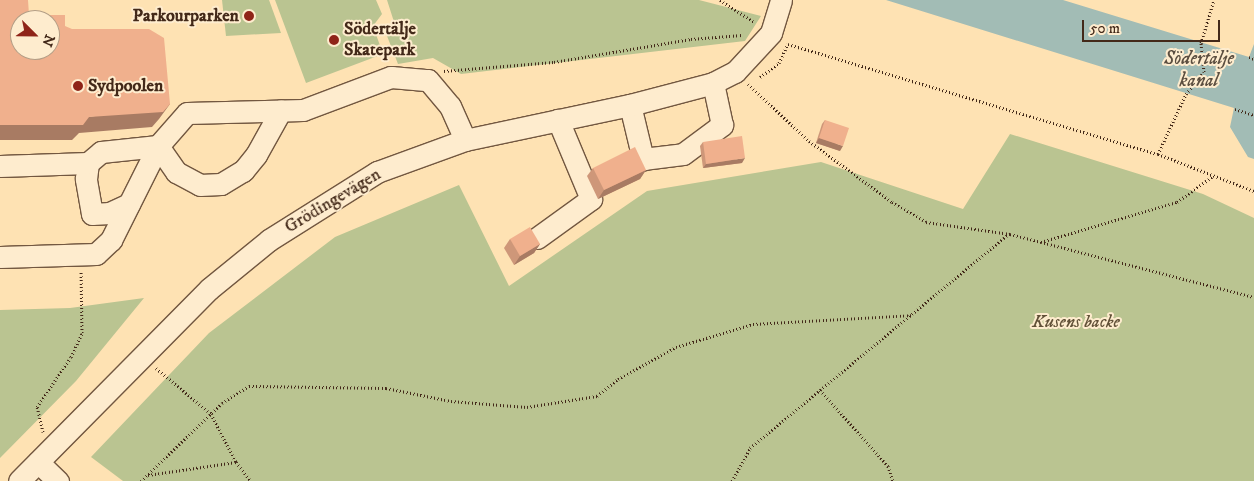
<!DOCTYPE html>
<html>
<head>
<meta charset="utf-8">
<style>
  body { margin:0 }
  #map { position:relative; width:1254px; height:481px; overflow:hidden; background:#fee2b3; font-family:"IM FELL DW Pica",serif }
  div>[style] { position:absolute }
  .green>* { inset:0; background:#bac491 }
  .water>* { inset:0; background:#a2bcb5 }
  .path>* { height:3px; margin-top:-1.5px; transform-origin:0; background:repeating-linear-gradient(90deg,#432919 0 1px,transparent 0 3.5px) }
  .roads { filter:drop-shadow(1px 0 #725740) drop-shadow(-1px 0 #725740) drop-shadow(0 1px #725740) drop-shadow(0 -1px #725740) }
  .minor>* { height:21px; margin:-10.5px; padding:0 10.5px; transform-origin:10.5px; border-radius:10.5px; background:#feecce }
  .wall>* { inset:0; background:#ce9779 }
  .shaded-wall>* { inset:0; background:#a87b63 }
  .building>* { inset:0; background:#f0b08d }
  .dots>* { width:14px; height:14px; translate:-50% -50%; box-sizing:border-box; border:2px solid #feecce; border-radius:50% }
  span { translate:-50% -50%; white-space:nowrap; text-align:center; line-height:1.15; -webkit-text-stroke:4px #feecce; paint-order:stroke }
  .poi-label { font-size:18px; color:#432919; font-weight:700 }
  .right { translate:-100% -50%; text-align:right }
  .left { translate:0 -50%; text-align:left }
  .street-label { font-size:18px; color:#432919 }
  .park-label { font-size:18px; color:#615037; font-style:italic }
  .water-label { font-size:19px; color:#5b4e40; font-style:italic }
  .north { position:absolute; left:10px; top:10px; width:50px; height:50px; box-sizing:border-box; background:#feecce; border:1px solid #b39e86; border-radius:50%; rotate:113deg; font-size:14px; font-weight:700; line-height:20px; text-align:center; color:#432919 }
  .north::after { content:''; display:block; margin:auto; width:18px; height:22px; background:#8f2418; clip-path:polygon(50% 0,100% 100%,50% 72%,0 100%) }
  .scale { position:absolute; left:1082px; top:20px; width:138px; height:22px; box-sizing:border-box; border:2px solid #432919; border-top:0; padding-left:6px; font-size:15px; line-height:18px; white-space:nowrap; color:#432919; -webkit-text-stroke:4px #feecce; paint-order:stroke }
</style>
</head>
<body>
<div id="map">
  <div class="green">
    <i style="clip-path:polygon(222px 0,269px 0,281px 33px,226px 36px)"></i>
    <i style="clip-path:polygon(275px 0,376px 0,382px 14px,373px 26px,383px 54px,306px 83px)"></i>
    <i style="clip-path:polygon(387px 0,699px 0,761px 16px,745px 41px,461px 74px,433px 58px,398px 64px,387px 36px,395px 25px)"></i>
    <i style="clip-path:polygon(1010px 134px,1203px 194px,1254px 218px,1254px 481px,123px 481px,91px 457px,209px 333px,335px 237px,459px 185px,509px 286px,647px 191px,821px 162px,963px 209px)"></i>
    <i style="clip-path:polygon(144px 298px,76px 381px,0 458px,0 310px,70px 308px)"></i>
  </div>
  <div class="water">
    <i style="clip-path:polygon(886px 0,1063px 0,1249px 57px,1254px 44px,1254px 159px,1248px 157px,1230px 127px,1234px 108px)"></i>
  </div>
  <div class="path">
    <i style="left:720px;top:0;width:40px;rotate:32.9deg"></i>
    <i style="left:1249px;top:57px;width:5px;rotate:22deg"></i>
    <i style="left:444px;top:71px;width:110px;rotate:-4.7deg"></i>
    <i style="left:554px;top:62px;width:139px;rotate:-9.5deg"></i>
    <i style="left:691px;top:39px;width:51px;rotate:-4.5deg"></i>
    <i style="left:760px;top:77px;width:24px;rotate:-36deg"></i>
    <i style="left:779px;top:63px;width:21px;rotate:-65deg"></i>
    <i style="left:788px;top:44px;width:386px;rotate:16.6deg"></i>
    <i style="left:1158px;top:154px;width:103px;rotate:21.1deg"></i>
    <i style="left:748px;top:84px;width:83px;rotate:43.1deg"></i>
    <i style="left:809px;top:141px;width:103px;rotate:36.3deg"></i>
    <i style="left:892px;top:202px;width:39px;rotate:30deg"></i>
    <i style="left:926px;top:222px;width:85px;rotate:8.1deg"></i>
    <i style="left:1010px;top:234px;width:252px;rotate:14.5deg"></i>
    <i style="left:1235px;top:109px;width:20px;rotate:18deg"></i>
    <i style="left:1158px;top:154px;width:66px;rotate:-65deg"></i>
    <i style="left:1186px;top:94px;width:28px;rotate:-51deg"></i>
    <i style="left:1204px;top:72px;width:29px;rotate:-96deg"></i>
    <i style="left:1201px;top:43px;width:45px;rotate:-73.2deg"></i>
    <i style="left:1041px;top:242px;width:142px;rotate:-16.4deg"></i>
    <i style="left:1177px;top:202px;width:44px;rotate:-35.8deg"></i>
    <i style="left:156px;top:368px;width:72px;rotate:39.9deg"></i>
    <i style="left:211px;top:414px;width:54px;rotate:62.5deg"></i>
    <i style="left:236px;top:462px;width:24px;rotate:52deg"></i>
    <i style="left:820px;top:390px;width:102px;rotate:48.2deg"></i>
    <i style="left:888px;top:466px;width:16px;rotate:72deg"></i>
    <i style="left:43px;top:432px;width:26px;rotate:-103deg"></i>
    <i style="left:37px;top:407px;width:60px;rotate:-55.8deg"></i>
    <i style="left:71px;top:357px;width:26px;rotate:-65deg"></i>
    <i style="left:82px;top:333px;width:61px;rotate:-90.9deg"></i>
    <i style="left:148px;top:475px;width:89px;rotate:-8.4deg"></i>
    <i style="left:141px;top:481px;width:112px;rotate:-43.9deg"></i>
    <i style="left:222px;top:403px;width:32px;rotate:-32deg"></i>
    <i style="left:249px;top:386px;width:137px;rotate:0.8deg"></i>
    <i style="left:386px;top:388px;width:66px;rotate:11.3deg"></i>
    <i style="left:451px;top:401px;width:76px;rotate:4.5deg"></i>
    <i style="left:527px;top:407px;width:71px;rotate:-8.9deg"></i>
    <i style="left:597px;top:396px;width:27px;rotate:-39deg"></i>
    <i style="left:618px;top:379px;width:66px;rotate:-28.9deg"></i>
    <i style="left:676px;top:347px;width:80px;rotate:-16.6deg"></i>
    <i style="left:753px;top:324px;width:159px;rotate:-3.2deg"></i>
    <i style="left:732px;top:481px;width:38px;rotate:-61deg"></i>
    <i style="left:750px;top:448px;width:336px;rotate:-39.6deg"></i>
  </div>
  <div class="roads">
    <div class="minor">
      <i style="left:630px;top:105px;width:56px;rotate:76.5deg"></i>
      <i style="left:643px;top:159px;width:40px;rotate:-7.1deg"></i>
      <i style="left:683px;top:154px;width:49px;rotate:-36.6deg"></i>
      <i style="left:722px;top:125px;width:43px;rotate:-102.1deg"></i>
      <i style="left:158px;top:146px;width:32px;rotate:55deg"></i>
      <i style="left:176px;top:172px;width:27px;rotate:28deg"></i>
      <i style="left:200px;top:185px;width:21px;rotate:-3deg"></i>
      <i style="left:221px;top:184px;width:26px;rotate:-31deg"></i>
      <i style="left:243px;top:171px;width:21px;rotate:-51deg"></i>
      <i style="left:256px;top:155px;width:51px;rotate:-60.9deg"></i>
      <i style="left:0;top:166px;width:88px;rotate:-2deg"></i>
      <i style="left:129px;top:204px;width:21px;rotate:155deg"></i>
      <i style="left:110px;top:213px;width:18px;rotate:177deg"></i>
      <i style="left:92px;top:214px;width:36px;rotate:-100deg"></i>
      <i style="left:86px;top:179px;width:16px;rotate:-83deg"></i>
      <i style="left:88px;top:163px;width:17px;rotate:-40deg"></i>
      <i style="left:101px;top:152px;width:57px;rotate:-6deg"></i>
      <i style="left:537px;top:238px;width:67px;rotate:-35.8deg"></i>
      <i style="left:591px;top:199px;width:86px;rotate:-112.7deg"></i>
      <i style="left:0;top:257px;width:96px;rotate:-1.8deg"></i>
      <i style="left:96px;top:254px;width:21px;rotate:-43deg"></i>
      <i style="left:111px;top:240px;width:105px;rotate:-63.4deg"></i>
      <i style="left:158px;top:146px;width:44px;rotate:-48.7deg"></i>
      <i style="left:187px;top:113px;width:116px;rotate:-1.5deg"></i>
      <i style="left:303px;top:110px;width:94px;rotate:-20.6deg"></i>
      <i style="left:391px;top:77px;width:37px;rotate:5deg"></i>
      <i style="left:428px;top:80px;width:34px;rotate:50deg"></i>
      <i style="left:450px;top:106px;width:37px;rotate:66deg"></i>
      <i style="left:38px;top:462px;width:28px;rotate:44deg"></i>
      <i style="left:19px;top:481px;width:270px;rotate:-45.3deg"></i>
      <i style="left:209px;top:289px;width:77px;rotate:-39.2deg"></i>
      <i style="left:269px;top:240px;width:128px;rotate:-32.2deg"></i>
      <i style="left:377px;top:172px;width:94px;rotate:-20deg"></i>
      <i style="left:465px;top:140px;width:169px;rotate:-12deg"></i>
      <i style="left:630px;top:105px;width:86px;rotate:-14.8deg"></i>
      <i style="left:713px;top:83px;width:25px;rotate:-27deg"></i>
      <i style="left:735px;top:72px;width:53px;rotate:-47.3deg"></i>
      <i style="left:771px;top:33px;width:34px;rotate:-73deg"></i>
    </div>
  </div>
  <div class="wall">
    <i style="clip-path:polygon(825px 120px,840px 151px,816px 143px,822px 124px)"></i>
    <i style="clip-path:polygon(703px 142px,742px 163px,703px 168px,700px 146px)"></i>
    <i style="clip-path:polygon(593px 168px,646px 170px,640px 179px,598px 199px,587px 176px)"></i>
    <i style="clip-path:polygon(510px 239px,540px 244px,534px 253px,514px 265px,504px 248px)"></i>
  </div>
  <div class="shaded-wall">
    <i style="clip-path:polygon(170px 104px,159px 119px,152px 127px,79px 133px,72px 140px,0 140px,0 125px,89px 117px)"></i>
    <i style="clip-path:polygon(819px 138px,843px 146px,840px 151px,816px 143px)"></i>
    <i style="clip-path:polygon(745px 158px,742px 163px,703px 168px,706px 164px)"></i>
    <i style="clip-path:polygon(646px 170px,640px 179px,598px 199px,604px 190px)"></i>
    <i style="clip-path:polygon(540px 244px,534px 253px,514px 265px,520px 256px)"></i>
  </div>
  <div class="building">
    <i style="clip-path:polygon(evenodd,0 0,28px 0,29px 15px,65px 15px,65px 26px,72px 29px,149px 29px,164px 38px,170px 104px,163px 112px,89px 117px,83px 125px,0 125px,0 0,20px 20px,50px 20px,50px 50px,20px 50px,20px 20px)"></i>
    <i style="clip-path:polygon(825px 120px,849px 128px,843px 146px,819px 138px)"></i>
    <i style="clip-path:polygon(742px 136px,745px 158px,706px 164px,703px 142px)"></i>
    <i style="clip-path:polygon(635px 147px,646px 170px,604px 190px,593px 168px)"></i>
    <i style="clip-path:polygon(530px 227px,540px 244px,520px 256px,510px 239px)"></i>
  </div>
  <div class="dots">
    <i style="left:249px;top:16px;background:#8f2418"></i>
    <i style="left:334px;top:40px;background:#8f2418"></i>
    <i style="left:78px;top:86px;background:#8f2418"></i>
  </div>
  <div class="poi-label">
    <span class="right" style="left:239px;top:16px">Parkourparken</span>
    <span class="left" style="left:344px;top:40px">Södertälje<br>Skatepark</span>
    <span class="left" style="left:88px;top:86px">Sydpoolen</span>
  </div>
  <div class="street-label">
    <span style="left:333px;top:201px;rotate:-31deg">Grödingevägen</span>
  </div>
  <div class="park-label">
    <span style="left:1076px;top:322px">Kusens backe</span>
  </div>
  <div class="water-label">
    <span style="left:1199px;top:70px">Södertälje<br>kanal</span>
  </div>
  <div class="north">N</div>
  <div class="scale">50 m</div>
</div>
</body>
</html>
